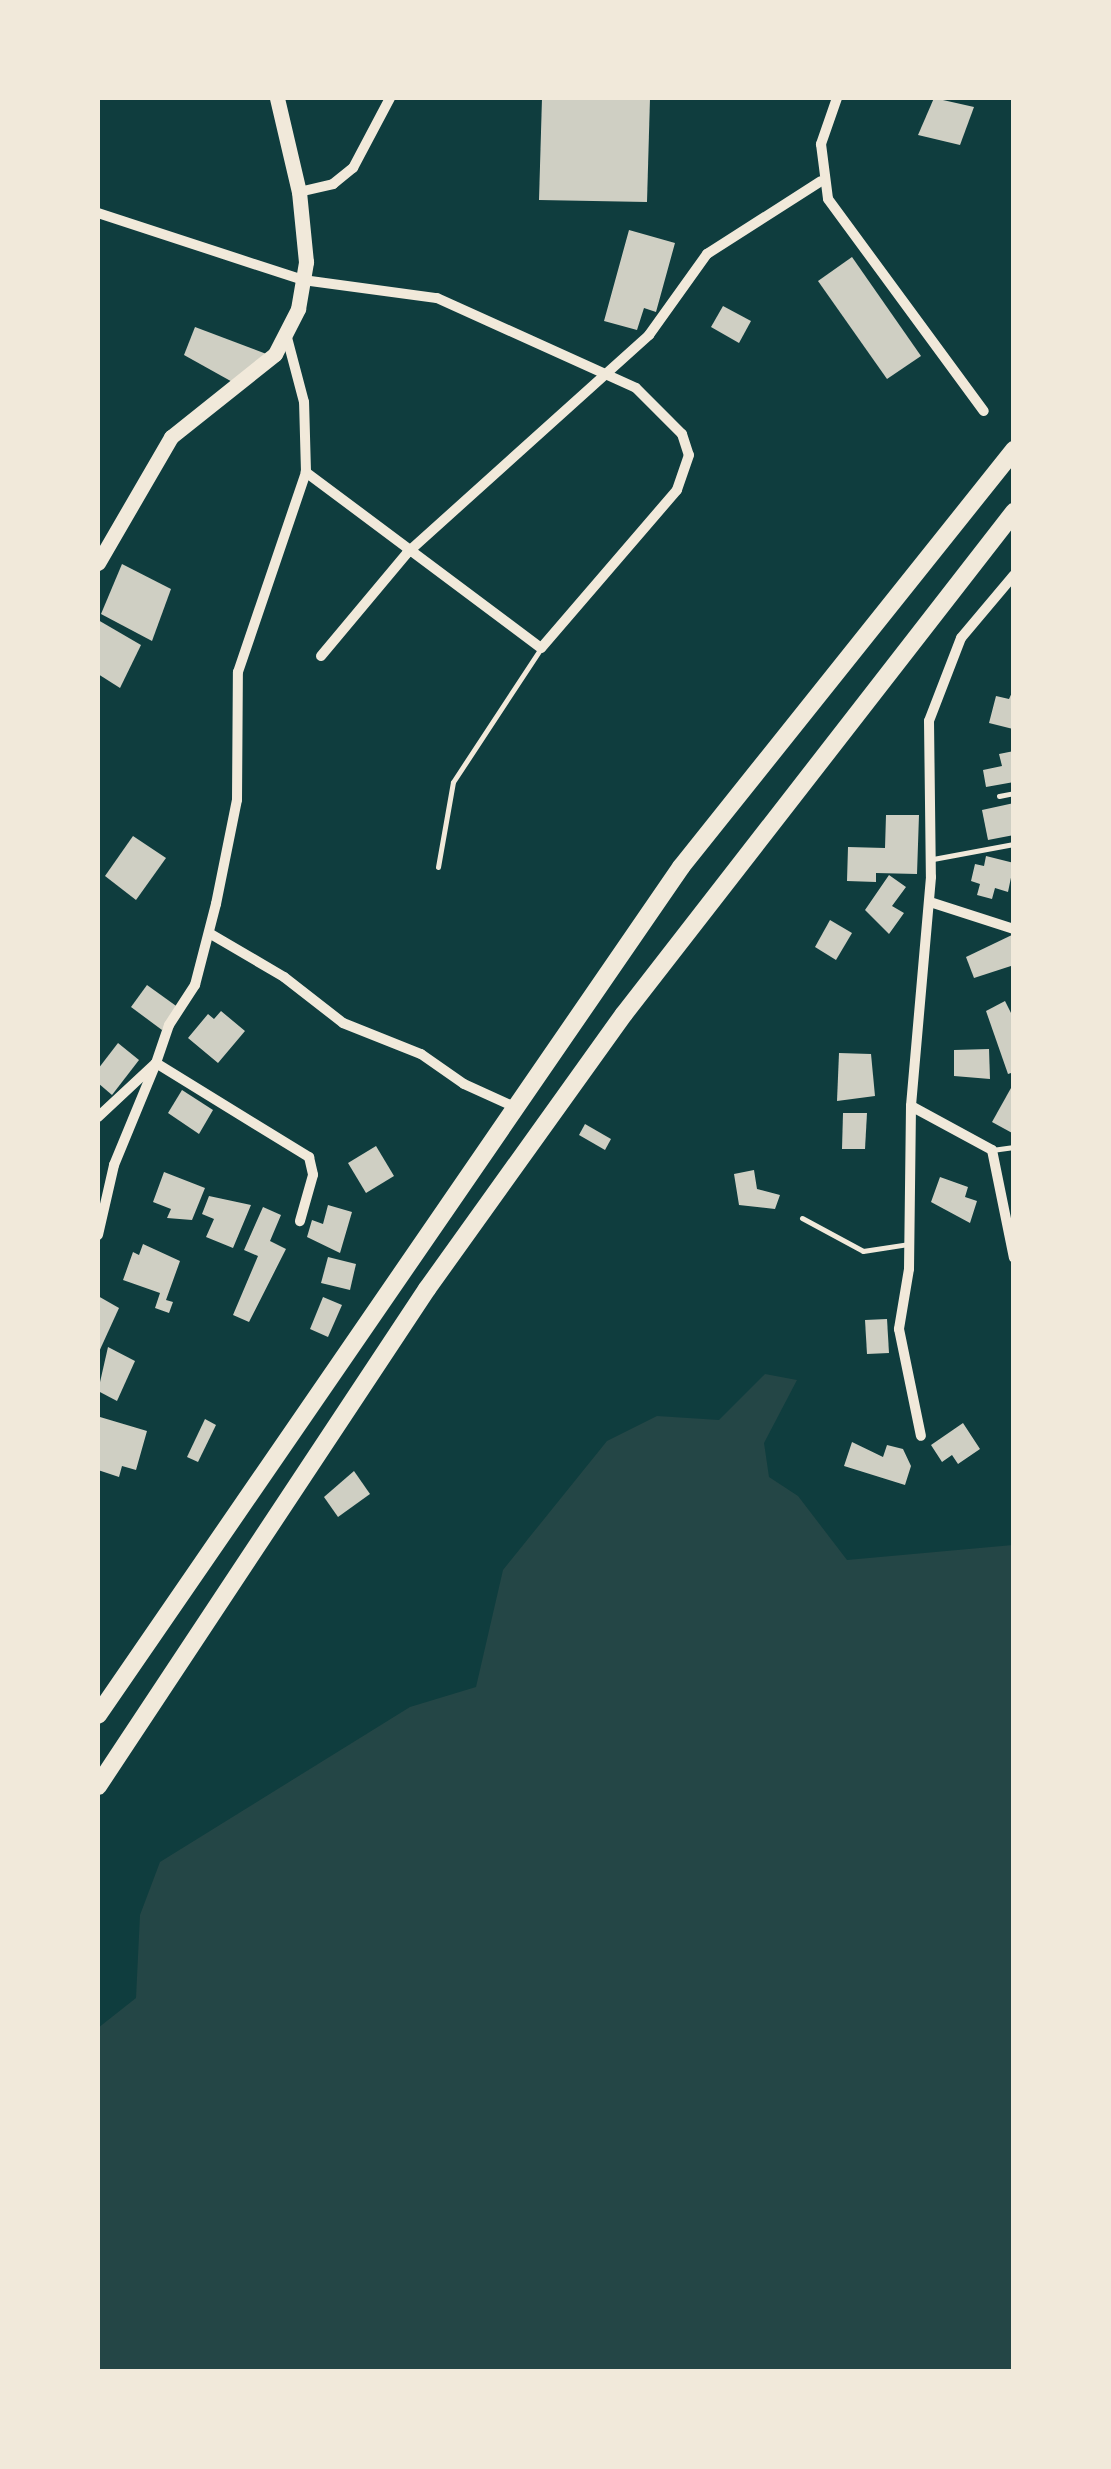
<!DOCTYPE html>
<html>
<head>
<meta charset="utf-8">
<style>
  body { margin:0 }
  #map { position:relative; width:1111px; height:2469px; overflow:hidden; background:#0f3d3e; font-family:Mulish,sans-serif }
  div>[style] { position:absolute }
  .green>* { inset:0; background:#244646 }
  .building>* { inset:0; background:#cfcfc3 }
  .service>* { height:5px; margin:-2.5px; padding:0 2.5px; transform-origin:2.5px; border-radius:2.5px; background:#f1e9da }
  .minor>* { height:10px; margin:-5px; padding:0 5px; transform-origin:5px; border-radius:5px; background:#f1e9da }
  .secondary>* { height:15px; margin:-7.5px; padding:0 7.5px; transform-origin:7.5px; border-radius:7.5px; background:#f1e9da }
  .trunk>* { height:18px; margin:-9px; padding:0 9px; transform-origin:9px; border-radius:9px; background:#f1e9da }
  span { translate:-50% -50%; white-space:nowrap; text-align:center; line-height:1.15; -webkit-text-stroke:10px #f1e9da; paint-order:stroke }
  .frame { position:absolute; inset:0; border:100px solid #f1e9da; pointer-events:none }
</style>
</head>
<body>
<div id="map">
  <div class="green">
    <i style="clip-path:polygon(765px 1374px,797px 1380px,764px 1443px,769px 1477px,798px 1496px,847px 1560px,1013px 1545px,1013px 2371px,98px 2371px,98px 2028px,136px 1998px,140px 1915px,160px 1862px,410px 1707px,476px 1687px,503px 1570px,607px 1441px,657px 1416px,719px 1420px)"></i>
  </div>
  <div class="building">
    <i style="clip-path:polygon(542px 98px,650px 98px,647px 202px,539px 200px)"></i>
    <i style="clip-path:polygon(934px 98px,974px 107px,960px 145px,918px 135px)"></i>
    <i style="clip-path:polygon(629px 230px,675px 243px,656px 312px,644px 308px,637px 330px,604px 321px)"></i>
    <i style="clip-path:polygon(852px 257px,921px 356px,887px 379px,818px 281px)"></i>
    <i style="clip-path:polygon(723px 306px,751px 321px,739px 343px,711px 327px)"></i>
    <i style="clip-path:polygon(195px 327px,269px 355px,236px 384px,184px 355px)"></i>
    <i style="clip-path:polygon(122px 564px,171px 589px,152px 641px,101px 614px)"></i>
    <i style="clip-path:polygon(98px 620px,141px 645px,120px 688px,98px 674px)"></i>
    <i style="clip-path:polygon(1014px 688px,1013px 729px,989px 723px,996px 696px,1009px 699px)"></i>
    <i style="clip-path:polygon(1014px 751px,1014px 782px,986px 787px,983px 770px,1002px 766px,999px 754px)"></i>
    <i style="clip-path:polygon(1014px 803px,1014px 835px,988px 840px,982px 810px)"></i>
    <i style="clip-path:polygon(886px 815px,919px 815px,917px 874px,876px 873px,876px 882px,847px 881px,848px 847px,885px 848px)"></i>
    <i style="clip-path:polygon(133px 836px,166px 858px,136px 900px,105px 876px)"></i>
    <i style="clip-path:polygon(986px 856px,1014px 863px,1008px 892px,995px 888px,992px 899px,977px 895px,980px 884px,971px 881px,975px 864px,984px 866px)"></i>
    <i style="clip-path:polygon(889px 875px,906px 887px,892px 906px,904px 913px,889px 934px,865px 910px)"></i>
    <i style="clip-path:polygon(830px 920px,852px 933px,836px 960px,815px 947px)"></i>
    <i style="clip-path:polygon(1014px 934px,1014px 965px,974px 978px,966px 957px)"></i>
    <i style="clip-path:polygon(147px 985px,179px 1008px,162px 1030px,131px 1007px)"></i>
    <i style="clip-path:polygon(1005px 1001px,1014px 1019px,1014px 1072px,1008px 1074px,986px 1011px)"></i>
    <i style="clip-path:polygon(221px 1011px,245px 1031px,218px 1063px,188px 1038px,208px 1014px,214px 1019px)"></i>
    <i style="clip-path:polygon(118px 1043px,139px 1060px,112px 1095px,98px 1083px,98px 1069px)"></i>
    <i style="clip-path:polygon(989px 1049px,990px 1079px,954px 1076px,954px 1050px)"></i>
    <i style="clip-path:polygon(839px 1053px,871px 1054px,875px 1096px,837px 1101px)"></i>
    <i style="clip-path:polygon(1011px 1088px,1014px 1090px,1014px 1134px,992px 1122px)"></i>
    <i style="clip-path:polygon(182px 1090px,213px 1110px,199px 1134px,168px 1113px)"></i>
    <i style="clip-path:polygon(843px 1113px,867px 1113px,865px 1149px,842px 1149px)"></i>
    <i style="clip-path:polygon(585px 1124px,611px 1139px,605px 1150px,579px 1135px)"></i>
    <i style="clip-path:polygon(376px 1146px,394px 1176px,366px 1193px,348px 1163px)"></i>
    <i style="clip-path:polygon(754px 1170px,757px 1189px,780px 1195px,775px 1209px,739px 1205px,734px 1174px)"></i>
    <i style="clip-path:polygon(164px 1172px,205px 1188px,192px 1220px,167px 1218px,171px 1209px,153px 1202px)"></i>
    <i style="clip-path:polygon(940px 1177px,968px 1187px,965px 1197px,977px 1201px,970px 1223px,931px 1202px)"></i>
    <i style="clip-path:polygon(209px 1196px,251px 1205px,233px 1248px,206px 1237px,214px 1219px,202px 1214px)"></i>
    <i style="clip-path:polygon(328px 1205px,352px 1212px,340px 1253px,307px 1237px,312px 1220px,323px 1224px)"></i>
    <i style="clip-path:polygon(263px 1207px,281px 1215px,270px 1241px,286px 1249px,249px 1322px,233px 1315px,258px 1256px,244px 1250px)"></i>
    <i style="clip-path:polygon(143px 1244px,180px 1261px,166px 1300px,173px 1302px,169px 1313px,155px 1308px,160px 1293px,123px 1280px,133px 1252px,139px 1255px)"></i>
    <i style="clip-path:polygon(328px 1257px,356px 1264px,350px 1290px,321px 1283px)"></i>
    <i style="clip-path:polygon(98px 1296px,119px 1308px,98px 1354px)"></i>
    <i style="clip-path:polygon(323px 1297px,342px 1305px,328px 1337px,310px 1329px)"></i>
    <i style="clip-path:polygon(887px 1319px,889px 1353px,867px 1354px,865px 1320px)"></i>
    <i style="clip-path:polygon(108px 1347px,135px 1361px,117px 1401px,98px 1391px)"></i>
    <i style="clip-path:polygon(100px 1417px,147px 1431px,136px 1470px,122px 1466px,119px 1477px,98px 1470px)"></i>
    <i style="clip-path:polygon(205px 1419px,216px 1425px,198px 1462px,187px 1457px)"></i>
    <i style="clip-path:polygon(963px 1423px,980px 1449px,958px 1464px,952px 1455px,942px 1462px,931px 1445px)"></i>
    <i style="clip-path:polygon(852px 1442px,883px 1457px,887px 1445px,903px 1449px,911px 1466px,905px 1485px,844px 1466px)"></i>
    <i style="clip-path:polygon(354px 1471px,370px 1494px,338px 1517px,324px 1497px)"></i>
  </div>
  <div class="service">
    <i style="left:999px;top:796px;width:15px;rotate:-11deg"></i>
    <i style="left:933px;top:859px;width:82px;rotate:-10.5deg"></i>
    <i style="left:438px;top:867px;width:86px;rotate:-80deg"></i>
    <i style="left:453px;top:782px;width:160px;rotate:-56.7deg"></i>
    <i style="left:992px;top:1150px;width:22px;rotate:-8deg"></i>
    <i style="left:802px;top:1218px;width:69px;rotate:28.4deg"></i>
    <i style="left:863px;top:1251px;width:47px;rotate:-8.7deg"></i>
  </div>
  <div class="minor">
    <i style="left:837px;top:98px;width:49px;rotate:109.2deg"></i>
    <i style="left:821px;top:144px;width:55px;rotate:82.7deg"></i>
    <i style="left:828px;top:199px;width:263px;rotate:53.7deg"></i>
    <i style="left:299px;top:192px;width:35px;rotate:-13deg"></i>
    <i style="left:333px;top:184px;width:26px;rotate:-39deg"></i>
    <i style="left:353px;top:168px;width:79px;rotate:-62.1deg"></i>
    <i style="left:98px;top:213px;width:216px;rotate:18.1deg"></i>
    <i style="left:303px;top:280px;width:135px;rotate:7.7deg"></i>
    <i style="left:437px;top:298px;width:218px;rotate:24.3deg"></i>
    <i style="left:636px;top:388px;width:65px;rotate:45deg"></i>
    <i style="left:682px;top:434px;width:22px;rotate:72deg"></i>
    <i style="left:689px;top:455px;width:37px;rotate:109deg"></i>
    <i style="left:677px;top:490px;width:208px;rotate:130.7deg"></i>
    <i style="left:541px;top:648px;width:294px;rotate:-143.2deg"></i>
    <i style="left:1014px;top:575px;width:82px;rotate:130.1deg"></i>
    <i style="left:961px;top:638px;width:89px;rotate:111.1deg"></i>
    <i style="left:929px;top:721px;width:156px;rotate:89.3deg"></i>
    <i style="left:931px;top:877px;width:230px;rotate:95deg"></i>
    <i style="left:911px;top:1106px;width:92px;rotate:28.5deg"></i>
    <i style="left:992px;top:1150px;width:110px;rotate:78.5deg"></i>
    <i style="left:321px;top:656px;width:134px;rotate:-50.1deg"></i>
    <i style="left:407px;top:553px;width:326px;rotate:-42deg"></i>
    <i style="left:649px;top:335px;width:100px;rotate:-54.4deg"></i>
    <i style="left:707px;top:254px;width:135px;rotate:-32.6deg"></i>
    <i style="left:930px;top:902px;width:88px;rotate:17.8deg"></i>
    <i style="left:209px;top:933px;width:87px;rotate:30.4deg"></i>
    <i style="left:284px;top:977px;width:75px;rotate:37.9deg"></i>
    <i style="left:343px;top:1023px;width:84px;rotate:21.7deg"></i>
    <i style="left:421px;top:1054px;width:52px;rotate:34.9deg"></i>
    <i style="left:464px;top:1084px;width:58px;rotate:24.4deg"></i>
    <i style="left:911px;top:1106px;width:163px;rotate:90.7deg"></i>
    <i style="left:909px;top:1269px;width:61px;rotate:99.5deg"></i>
    <i style="left:899px;top:1329px;width:109px;rotate:78.4deg"></i>
    <i style="left:98px;top:1117px;width:79px;rotate:-43deg"></i>
    <i style="left:156px;top:1063px;width:40px;rotate:-71.1deg"></i>
    <i style="left:169px;top:1025px;width:48px;rotate:-57deg"></i>
    <i style="left:195px;top:985px;width:84px;rotate:-75.5deg"></i>
    <i style="left:216px;top:904px;width:106px;rotate:-78.6deg"></i>
    <i style="left:237px;top:800px;width:128px;rotate:-89.6deg"></i>
    <i style="left:238px;top:672px;width:211px;rotate:-71.2deg"></i>
    <i style="left:306px;top:472px;width:70px;rotate:-91.6deg"></i>
    <i style="left:304px;top:402px;width:70px;rotate:-104.8deg"></i>
    <i style="left:98px;top:1235px;width:72px;rotate:-77.1deg"></i>
    <i style="left:114px;top:1165px;width:110px;rotate:-67.6deg"></i>
    <i style="left:156px;top:1063px;width:180px;rotate:31.6deg"></i>
    <i style="left:309px;top:1157px;width:18px;rotate:77deg"></i>
    <i style="left:313px;top:1175px;width:48px;rotate:105.8deg"></i>
  </div>
  <div class="secondary">
    <i style="left:98px;top:563px;width:146px;rotate:-59.9deg"></i>
    <i style="left:171px;top:437px;width:133px;rotate:-38.6deg"></i>
    <i style="left:275px;top:354px;width:51px;rotate:-62.9deg"></i>
    <i style="left:298px;top:309px;width:48px;rotate:-80.3deg"></i>
    <i style="left:306px;top:262px;width:70px;rotate:-95.7deg"></i>
    <i style="left:299px;top:192px;width:97px;rotate:-103.2deg"></i>
  </div>
  <div class="trunk">
    <i style="left:98px;top:1715px;width:1029px;rotate:-55.49deg"></i>
    <i style="left:681px;top:867px;width:534px;rotate:-51.39deg"></i>
    <i style="left:98px;top:1786px;width:596px;rotate:-56.5deg"></i>
    <i style="left:427px;top:1289px;width:338px;rotate:-54.4deg"></i>
    <i style="left:624px;top:1014px;width:636px;rotate:-52.16deg"></i>
  </div>
  <div class="frame"></div>
</div>
</body>
</html>
